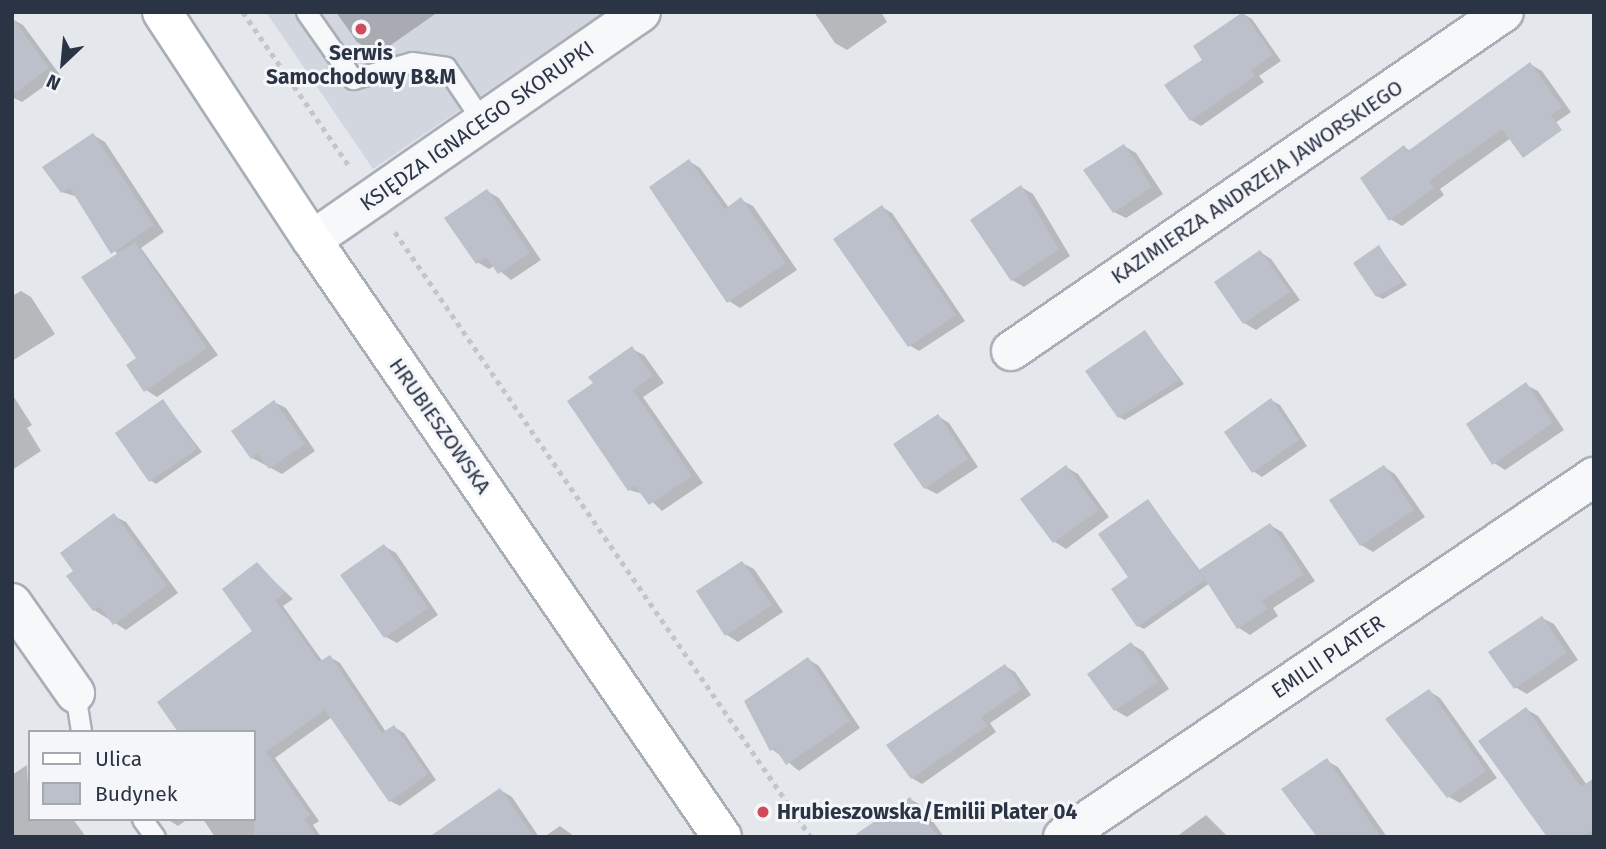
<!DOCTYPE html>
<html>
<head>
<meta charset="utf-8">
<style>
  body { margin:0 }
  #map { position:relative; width:1606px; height:849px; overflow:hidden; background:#e4e7ec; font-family:"Fira Sans",sans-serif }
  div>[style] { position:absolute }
  .built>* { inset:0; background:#d2d6de }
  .shadow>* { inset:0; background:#0003 }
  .building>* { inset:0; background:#bbc0ca }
  .path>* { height:4.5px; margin-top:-2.25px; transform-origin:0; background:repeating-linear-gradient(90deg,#c2c5cb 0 5px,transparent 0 10px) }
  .roads { filter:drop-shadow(2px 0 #a9aeb7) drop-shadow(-2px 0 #a9aeb7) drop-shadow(0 2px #a9aeb7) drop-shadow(0 -2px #a9aeb7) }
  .service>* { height:19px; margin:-9.5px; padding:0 9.5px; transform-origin:9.5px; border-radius:9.5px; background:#f7f8fa }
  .minor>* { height:38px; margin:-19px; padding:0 19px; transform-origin:19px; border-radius:19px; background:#f7f8fa }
  .secondary>* { height:38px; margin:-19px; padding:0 19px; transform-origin:19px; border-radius:19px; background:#fff }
  .dots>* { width:19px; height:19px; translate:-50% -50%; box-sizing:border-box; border:4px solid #f4f6f9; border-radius:50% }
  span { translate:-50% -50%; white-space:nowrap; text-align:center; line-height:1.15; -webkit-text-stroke:6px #f4f6f9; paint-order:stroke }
  .poi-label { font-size:21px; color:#2b3445; font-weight:700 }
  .left { translate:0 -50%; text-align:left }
  .street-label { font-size:21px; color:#2b3445 }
  .frame { position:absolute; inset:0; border:14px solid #2b3445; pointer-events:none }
  .legend { position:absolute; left:28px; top:730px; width:228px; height:91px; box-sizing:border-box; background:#f4f6f9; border:2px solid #a4a8b1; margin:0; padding:9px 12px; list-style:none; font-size:21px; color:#2b3445 }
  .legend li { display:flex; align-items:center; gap:14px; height:35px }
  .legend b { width:35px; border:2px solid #a4a8b1 }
  .north { position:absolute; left:28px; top:28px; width:70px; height:70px; -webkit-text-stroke:5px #f4f6f9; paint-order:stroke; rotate:206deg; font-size:19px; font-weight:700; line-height:28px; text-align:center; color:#2b3445 }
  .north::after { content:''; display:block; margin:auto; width:24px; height:32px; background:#2b3445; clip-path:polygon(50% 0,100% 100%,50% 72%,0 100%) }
</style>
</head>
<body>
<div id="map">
  <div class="built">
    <i style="clip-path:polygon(266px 12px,604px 12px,373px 169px)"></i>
  </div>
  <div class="shadow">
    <i style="clip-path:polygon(336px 12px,438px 12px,378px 54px,357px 42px)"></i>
    <i style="clip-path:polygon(814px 12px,881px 12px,887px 22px,847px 50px,835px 43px)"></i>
    <i style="clip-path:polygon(1242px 13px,1252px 19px,1281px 61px,1259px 76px,1264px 82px,1201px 126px,1191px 120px,1205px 60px)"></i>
    <i style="clip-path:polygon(12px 19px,23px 25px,60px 75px,22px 102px,12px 97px)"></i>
    <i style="clip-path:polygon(1530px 64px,1542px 71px,1571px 112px,1523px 145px,1511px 138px,1440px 189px,1444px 195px,1402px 226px,1390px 219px,1404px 147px,1411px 151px)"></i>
    <i style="clip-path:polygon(93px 135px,105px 142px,164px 232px,141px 248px,218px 355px,157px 397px,146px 390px,118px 255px,78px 197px,62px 192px)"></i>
    <i style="clip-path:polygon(1124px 146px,1136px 153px,1163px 194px,1126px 218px,1114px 212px)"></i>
    <i style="clip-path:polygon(689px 161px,700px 168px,729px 208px,741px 200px,753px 206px,797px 270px,740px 308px,729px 301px)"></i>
    <i style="clip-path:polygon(1021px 187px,1033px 194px,1070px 256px,1024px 287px,1012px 280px)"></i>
    <i style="clip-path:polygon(487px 191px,499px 198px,541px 260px,511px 280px,494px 266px,489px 269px,477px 262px)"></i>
    <i style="clip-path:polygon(882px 207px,892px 213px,965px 321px,919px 351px,909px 345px)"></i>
    <i style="clip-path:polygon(1379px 247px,1407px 285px,1383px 299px,1377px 296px)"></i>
    <i style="clip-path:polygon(1260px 252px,1271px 259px,1300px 300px,1256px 330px,1244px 323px)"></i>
    <i style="clip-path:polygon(21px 291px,31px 297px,55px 334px,12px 361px,12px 296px)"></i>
    <i style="clip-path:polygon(1145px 332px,1184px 384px,1125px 420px,1119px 417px)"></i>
    <i style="clip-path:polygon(632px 349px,644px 355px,664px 383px,643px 397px,703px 483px,662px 511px,644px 494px,629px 490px)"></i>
    <i style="clip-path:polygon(1526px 385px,1538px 391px,1564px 430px,1505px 470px,1494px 463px)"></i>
    <i style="clip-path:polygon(12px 394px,32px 425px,27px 428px,41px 451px,12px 470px)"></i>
    <i style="clip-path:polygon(1271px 400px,1280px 405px,1307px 446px,1262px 477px,1253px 471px)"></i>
    <i style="clip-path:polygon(163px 401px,202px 452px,156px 484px,150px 480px)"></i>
    <i style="clip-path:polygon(274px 402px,286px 408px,315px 451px,282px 474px,252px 458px)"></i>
    <i style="clip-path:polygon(938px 416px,949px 423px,978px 467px,937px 494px,925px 488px)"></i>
    <i style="clip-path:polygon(1066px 467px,1078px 474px,1109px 517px,1066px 549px,1055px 542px)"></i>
    <i style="clip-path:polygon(1384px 467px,1395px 474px,1425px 517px,1373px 552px,1361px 545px)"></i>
    <i style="clip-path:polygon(1148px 501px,1201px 572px,1270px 525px,1282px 532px,1315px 581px,1273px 608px,1278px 616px,1250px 635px,1239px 628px,1210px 583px,1144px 629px,1138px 626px,1131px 578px)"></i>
    <i style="clip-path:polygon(114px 516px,126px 522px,178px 593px,126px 630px,94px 610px,76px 571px)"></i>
    <i style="clip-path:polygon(384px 546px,396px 553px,438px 615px,397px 643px,386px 637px)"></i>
    <i style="clip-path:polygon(742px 563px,754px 569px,783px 612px,738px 642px,727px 635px,699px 592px)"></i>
    <i style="clip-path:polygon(257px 565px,293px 599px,283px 606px,323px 662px,330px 657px,340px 663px,386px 732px,394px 727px,404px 733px,436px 780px,400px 806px,390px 801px,332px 717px,275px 758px,319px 821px,313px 825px,321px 837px,215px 837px,203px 819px,254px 819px)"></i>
    <i style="clip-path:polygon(1542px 618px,1554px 624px,1578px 660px,1527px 694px,1515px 687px)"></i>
    <i style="clip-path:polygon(1131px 644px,1143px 651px,1169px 689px,1127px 717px,1115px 710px)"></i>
    <i style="clip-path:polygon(808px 659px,819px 666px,860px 728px,799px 771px,772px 749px)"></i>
    <i style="clip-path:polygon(1005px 666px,1015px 672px,1031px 695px,990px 723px,996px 732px,922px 784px,912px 778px)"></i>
    <i style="clip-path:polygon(1429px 691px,1440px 698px,1497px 778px,1460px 803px,1449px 797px)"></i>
    <i style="clip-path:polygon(1526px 709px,1538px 716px,1594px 795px,1594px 837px,1549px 837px)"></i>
    <i style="clip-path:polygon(1327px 761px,1338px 767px,1387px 837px,1319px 837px)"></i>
    <i style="clip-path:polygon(27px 765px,30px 819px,73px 819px,86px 837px,12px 837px,12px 775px)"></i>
    <i style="clip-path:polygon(500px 790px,512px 797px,539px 837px,475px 837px)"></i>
    <i style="clip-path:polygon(910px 799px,922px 806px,944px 837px,872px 837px)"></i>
    <i style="clip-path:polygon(1206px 815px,1228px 837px,1176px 837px)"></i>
    <i style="clip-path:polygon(167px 819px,188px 819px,178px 826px)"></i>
    <i style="clip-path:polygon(560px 826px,575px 837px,544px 837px)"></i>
  </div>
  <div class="building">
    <i style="clip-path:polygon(1243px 12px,1273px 55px,1251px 70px,1255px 76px,1190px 121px,1164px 85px,1202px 60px,1193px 46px)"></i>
    <i style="clip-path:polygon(12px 17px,49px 68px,12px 95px)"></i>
    <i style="clip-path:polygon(1530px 62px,1562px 107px,1551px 115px,1562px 130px,1523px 158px,1502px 129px,1429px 181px,1434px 188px,1389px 221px,1360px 178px,1404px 145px,1408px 151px)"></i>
    <i style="clip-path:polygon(93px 133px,154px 225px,111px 254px,70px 188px,61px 193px,42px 167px)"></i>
    <i style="clip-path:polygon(1124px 144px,1152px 187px,1113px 213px,1083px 170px)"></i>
    <i style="clip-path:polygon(689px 159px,725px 209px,741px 197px,786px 263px,727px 303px,649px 187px)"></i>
    <i style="clip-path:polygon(1021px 185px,1059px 249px,1011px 281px,970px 220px)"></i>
    <i style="clip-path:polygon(487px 189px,530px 253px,498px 274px,486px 257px,476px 264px,444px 218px)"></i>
    <i style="clip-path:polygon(882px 205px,956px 315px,908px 347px,833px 239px)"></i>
    <i style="clip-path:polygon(135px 242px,207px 348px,144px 392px,126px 365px,136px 358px,81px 277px)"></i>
    <i style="clip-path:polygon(1379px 245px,1402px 282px,1376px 297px,1353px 263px)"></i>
    <i style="clip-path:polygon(1260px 250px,1290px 292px,1243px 324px,1214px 282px)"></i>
    <i style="clip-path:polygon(1145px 330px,1179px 380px,1118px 418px,1085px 371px)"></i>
    <i style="clip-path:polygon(632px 346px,653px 376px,633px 390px,692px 476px,649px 505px,635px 486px,628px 491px,567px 401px,593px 383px,588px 377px)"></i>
    <i style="clip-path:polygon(1526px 382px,1553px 423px,1492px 465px,1466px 424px)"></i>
    <i style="clip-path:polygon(1271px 398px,1299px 440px,1252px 473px,1224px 432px)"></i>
    <i style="clip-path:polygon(163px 399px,197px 449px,149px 482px,115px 433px)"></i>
    <i style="clip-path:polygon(274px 400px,305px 444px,269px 469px,258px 454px,251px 459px,231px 431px)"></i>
    <i style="clip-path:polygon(938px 414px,968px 459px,924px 489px,893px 444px)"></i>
    <i style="clip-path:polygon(1066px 465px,1099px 510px,1053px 543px,1020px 499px)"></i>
    <i style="clip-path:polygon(1384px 465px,1414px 510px,1360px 546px,1329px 500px)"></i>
    <i style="clip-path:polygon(1148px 499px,1205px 580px,1137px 627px,1111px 589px,1128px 577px,1098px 534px)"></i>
    <i style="clip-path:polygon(114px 513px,167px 586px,113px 625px,100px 607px,93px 611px,66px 576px,73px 571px,60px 553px)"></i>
    <i style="clip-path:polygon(1270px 523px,1304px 574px,1262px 601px,1268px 609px,1237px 629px,1199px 570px)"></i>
    <i style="clip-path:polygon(384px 544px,428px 608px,384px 638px,340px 575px)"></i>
    <i style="clip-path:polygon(742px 561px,772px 605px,725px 636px,696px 591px)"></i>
    <i style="clip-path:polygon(257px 562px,285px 593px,275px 600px,319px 662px,330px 655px,382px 733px,394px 725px,428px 774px,389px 802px,325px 710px,266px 752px,310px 815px,304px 819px,317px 837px,254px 837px,254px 732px,178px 732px,157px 702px,252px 631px,222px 589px)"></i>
    <i style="clip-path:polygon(1542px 616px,1567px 653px,1514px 689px,1488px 652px)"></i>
    <i style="clip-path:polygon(1131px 642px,1158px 682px,1114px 711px,1087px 674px)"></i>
    <i style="clip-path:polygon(808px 657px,850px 721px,786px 765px,775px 748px,770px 751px,744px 701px)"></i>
    <i style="clip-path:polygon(1005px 664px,1022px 689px,981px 717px,987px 726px,911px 779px,886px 745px)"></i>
    <i style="clip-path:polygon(1429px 689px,1486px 771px,1447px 798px,1385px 719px)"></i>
    <i style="clip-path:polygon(1526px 707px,1581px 787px,1594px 778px,1594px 829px,1583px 837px,1547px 837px,1478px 741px)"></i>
    <i style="clip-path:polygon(1327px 758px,1381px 837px,1317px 837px,1281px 789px)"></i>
    <i style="clip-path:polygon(500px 788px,534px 837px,429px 837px)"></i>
    <i style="clip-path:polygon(910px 797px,938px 837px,852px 837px)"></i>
  </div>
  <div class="path">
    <i style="left:243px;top:12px;width:188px;rotate:55.4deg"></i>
    <i style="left:395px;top:232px;width:734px;rotate:55.49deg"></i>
  </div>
  <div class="roads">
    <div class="service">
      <i style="left:306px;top:12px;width:82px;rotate:55deg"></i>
      <i style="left:353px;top:79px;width:61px;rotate:-16.1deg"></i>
      <i style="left:412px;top:62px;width:34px;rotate:8deg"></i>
      <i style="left:446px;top:67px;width:66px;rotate:56.1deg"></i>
      <i style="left:75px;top:693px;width:39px;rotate:81deg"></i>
      <i style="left:142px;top:819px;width:22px;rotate:54deg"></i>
    </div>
    <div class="minor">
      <i style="left:312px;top:240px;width:400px;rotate:-34.7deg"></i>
      <i style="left:1011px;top:351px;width:598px;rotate:-34.51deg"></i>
      <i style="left:12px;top:603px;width:110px;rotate:55deg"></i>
      <i style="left:1063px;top:837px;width:642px;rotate:-34.14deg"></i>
    </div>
    <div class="secondary">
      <i style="left:162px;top:12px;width:273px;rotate:56.7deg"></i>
      <i style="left:312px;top:240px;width:724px;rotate:55.52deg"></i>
    </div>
  </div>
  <div class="dots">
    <i style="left:361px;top:29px;background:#d1495b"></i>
    <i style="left:763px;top:812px;background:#d1495b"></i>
  </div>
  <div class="poi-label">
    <span style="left:361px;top:65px">Serwis<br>Samochodowy B&amp;M</span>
    <span class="left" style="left:777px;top:812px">Hrubieszowska/Emilii Plater 04</span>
  </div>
  <div class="street-label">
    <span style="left:477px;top:126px;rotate:-35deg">KSIĘDZA IGNACEGO SKORUPKI</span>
    <span style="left:1257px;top:182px;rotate:-34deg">KAZIMIERZA ANDRZEJA JAWORSKIEGO</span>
    <span style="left:440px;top:426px;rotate:55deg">HRUBIESZOWSKA</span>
    <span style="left:1328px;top:657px;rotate:-34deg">EMILII PLATER</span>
  </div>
  <div class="frame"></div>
  <ul class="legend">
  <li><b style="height:9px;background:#fff"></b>Ulica</li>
  <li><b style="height:19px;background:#bbc0ca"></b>Budynek</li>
  </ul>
  <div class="north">N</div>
</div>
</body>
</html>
